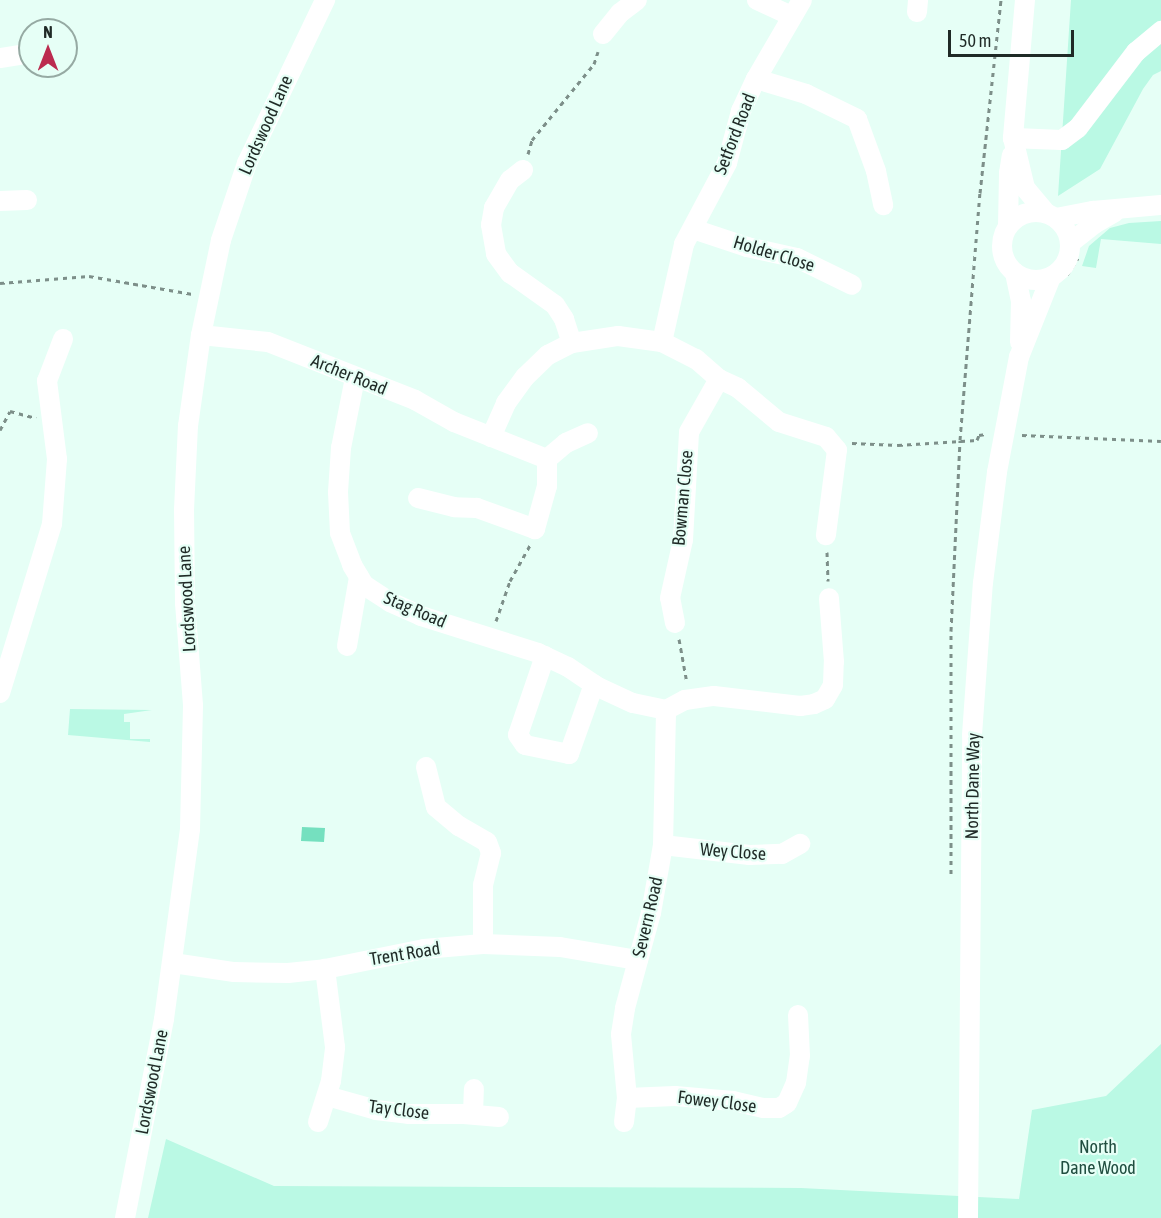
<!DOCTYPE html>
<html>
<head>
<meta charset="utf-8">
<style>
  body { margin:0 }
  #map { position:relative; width:1161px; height:1218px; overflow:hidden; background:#e6fff6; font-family:"Asap Condensed",sans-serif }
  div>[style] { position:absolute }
  .green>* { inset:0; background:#baf9e4 }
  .water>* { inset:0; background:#75e0bf }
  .path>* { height:3px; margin-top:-1.5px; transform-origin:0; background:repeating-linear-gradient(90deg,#7d8f89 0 4.5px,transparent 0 9px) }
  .minor>* { height:20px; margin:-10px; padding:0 10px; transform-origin:10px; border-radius:10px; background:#fff }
  .minor>.ring { margin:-10px; padding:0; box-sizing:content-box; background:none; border:20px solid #fff; border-radius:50% }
  span { translate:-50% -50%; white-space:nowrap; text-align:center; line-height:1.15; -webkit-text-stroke:4.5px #e6fff6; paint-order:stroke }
  .street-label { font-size:18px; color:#1f2a26 }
  .park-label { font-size:18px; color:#204e40 }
  .north { position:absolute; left:18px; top:18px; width:60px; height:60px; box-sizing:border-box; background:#e6fff6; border:2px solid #96aaa3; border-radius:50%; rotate:0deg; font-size:16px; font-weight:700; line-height:24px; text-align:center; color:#1f2a26 }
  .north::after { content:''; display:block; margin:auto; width:21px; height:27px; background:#bb2b4f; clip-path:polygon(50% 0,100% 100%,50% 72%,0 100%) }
  .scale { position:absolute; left:948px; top:30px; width:126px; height:27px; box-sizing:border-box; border:3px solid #1f2a26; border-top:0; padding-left:8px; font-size:18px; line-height:21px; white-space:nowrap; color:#1f2a26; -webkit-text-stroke:4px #e6fff6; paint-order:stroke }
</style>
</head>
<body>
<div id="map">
  <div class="green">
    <i style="clip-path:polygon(1071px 0,1161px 0,1161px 71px,1153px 75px,1143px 89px,1100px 169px,1058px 196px)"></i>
    <i style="clip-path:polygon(1161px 221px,1161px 244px,1101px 239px,1096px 268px,1082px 266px,1089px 246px,1110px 228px,1129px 223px)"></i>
    <i style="clip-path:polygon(70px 709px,152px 710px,124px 714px,124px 722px,130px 722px,130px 739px,150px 739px,150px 742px,68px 735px)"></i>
    <i style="clip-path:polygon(1161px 1044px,1161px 1218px,148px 1218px,166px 1139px,274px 1186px,801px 1188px,1019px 1199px,1032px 1110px,1106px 1096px)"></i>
  </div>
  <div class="water">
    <i style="clip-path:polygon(302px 827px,325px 828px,324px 842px,301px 841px)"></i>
  </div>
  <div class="path">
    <i style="left:528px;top:154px;width:15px;rotate:-74deg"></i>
    <i style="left:532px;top:140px;width:98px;rotate:-50.8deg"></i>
    <i style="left:594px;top:64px;width:13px;rotate:-72deg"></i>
    <i style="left:1067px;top:275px;width:20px;rotate:-57deg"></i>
    <i style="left:0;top:283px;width:89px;rotate:-4.5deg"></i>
    <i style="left:89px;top:276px;width:105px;rotate:9.9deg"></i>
    <i style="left:0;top:430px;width:21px;rotate:-62deg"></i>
    <i style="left:10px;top:411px;width:27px;rotate:15deg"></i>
    <i style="left:1022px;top:435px;width:139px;rotate:2.5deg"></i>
    <i style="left:852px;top:443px;width:46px;rotate:2.5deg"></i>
    <i style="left:898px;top:445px;width:79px;rotate:-3.6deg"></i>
    <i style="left:977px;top:440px;width:5px;rotate:-68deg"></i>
    <i style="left:979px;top:435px;width:7px;rotate:-8deg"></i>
    <i style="left:827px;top:552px;width:29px;rotate:88deg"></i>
    <i style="left:496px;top:621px;width:42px;rotate:-70.7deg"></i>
    <i style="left:510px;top:581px;width:41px;rotate:-60.9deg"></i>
    <i style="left:679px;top:639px;width:45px;rotate:79.7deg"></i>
    <i style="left:951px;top:874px;width:243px;rotate:-90deg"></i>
    <i style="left:951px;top:631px;width:191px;rotate:-87.3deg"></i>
    <i style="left:960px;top:440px;width:248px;rotate:-85.4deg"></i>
    <i style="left:980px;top:193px;width:194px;rotate:-83.8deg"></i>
  </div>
  <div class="minor">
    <i style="left:757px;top:0;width:38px;rotate:25deg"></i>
    <i style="left:1025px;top:0;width:139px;rotate:95deg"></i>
    <i style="left:1013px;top:138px;width:51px;rotate:76.5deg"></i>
    <i style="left:1025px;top:188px;width:33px;rotate:50deg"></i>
    <i style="left:917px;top:12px;width:12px;rotate:-85deg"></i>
    <i style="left:603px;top:34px;width:27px;rotate:-51deg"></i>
    <i style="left:620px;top:13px;width:21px;rotate:-37deg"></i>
    <i style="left:0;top:58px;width:30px;rotate:-9deg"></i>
    <i style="left:756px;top:79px;width:52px;rotate:16.7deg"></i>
    <i style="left:806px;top:94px;width:57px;rotate:26.1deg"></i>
    <i style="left:857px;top:119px;width:55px;rotate:69.9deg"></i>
    <i style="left:876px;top:171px;width:35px;rotate:78deg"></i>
    <i style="left:1013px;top:138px;width:49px;rotate:2.3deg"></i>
    <i style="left:1062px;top:140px;width:20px;rotate:-37deg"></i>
    <i style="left:1078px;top:128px;width:96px;rotate:-52.7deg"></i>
    <i style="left:1136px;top:52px;width:33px;rotate:-40deg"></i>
    <i style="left:523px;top:170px;width:16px;rotate:142deg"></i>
    <i style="left:510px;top:180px;width:32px;rotate:120deg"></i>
    <i style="left:494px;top:208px;width:17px;rotate:100deg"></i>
    <i style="left:491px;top:225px;width:29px;rotate:80deg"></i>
    <i style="left:496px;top:254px;width:24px;rotate:54deg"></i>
    <i style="left:510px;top:273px;width:55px;rotate:35.4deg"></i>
    <i style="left:555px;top:305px;width:17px;rotate:57deg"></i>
    <i style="left:564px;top:319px;width:25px;rotate:72deg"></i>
    <i style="left:0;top:201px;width:27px;rotate:-2deg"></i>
    <i class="ring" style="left:1002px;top:212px;width:48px;height:48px"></i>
    <i style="left:1056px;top:218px;width:38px;rotate:-11deg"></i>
    <i style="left:1093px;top:211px;width:68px;rotate:-5deg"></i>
    <i style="left:1008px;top:226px;width:53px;rotate:-88.9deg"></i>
    <i style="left:1009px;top:173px;width:18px;rotate:-81deg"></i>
    <i style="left:693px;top:229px;width:57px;rotate:18.4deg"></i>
    <i style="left:747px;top:247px;width:51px;rotate:12.4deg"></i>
    <i style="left:797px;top:258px;width:61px;rotate:26.1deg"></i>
    <i style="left:1070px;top:243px;width:31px;rotate:-38deg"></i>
    <i style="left:1094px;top:224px;width:24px;rotate:-30deg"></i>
    <i style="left:1015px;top:273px;width:29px;rotate:78deg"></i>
    <i style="left:1021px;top:301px;width:41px;rotate:91.4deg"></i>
    <i style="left:201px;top:335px;width:67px;rotate:6deg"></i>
    <i style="left:268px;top:342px;width:158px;rotate:21.5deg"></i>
    <i style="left:415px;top:400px;width:45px;rotate:29.4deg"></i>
    <i style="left:454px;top:422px;width:100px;rotate:21.7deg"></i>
    <i style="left:547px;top:459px;width:27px;rotate:90deg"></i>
    <i style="left:547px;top:486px;width:45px;rotate:105.6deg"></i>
    <i style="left:535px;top:529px;width:62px;rotate:-160.1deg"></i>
    <i style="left:477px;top:508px;width:23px;rotate:-178deg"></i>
    <i style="left:454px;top:507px;width:37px;rotate:-166deg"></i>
    <i style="left:662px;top:342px;width:100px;rotate:-77.3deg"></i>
    <i style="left:684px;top:244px;width:92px;rotate:-62deg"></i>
    <i style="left:727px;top:163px;width:54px;rotate:-74.9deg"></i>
    <i style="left:741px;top:111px;width:35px;rotate:-65deg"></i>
    <i style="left:756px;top:79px;width:91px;rotate:-59.8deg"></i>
    <i style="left:355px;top:378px;width:71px;rotate:101.3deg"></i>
    <i style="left:341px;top:448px;width:44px;rotate:93.9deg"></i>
    <i style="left:338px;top:492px;width:41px;rotate:87.2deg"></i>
    <i style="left:340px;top:533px;width:34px;rotate:69deg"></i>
    <i style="left:352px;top:565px;width:23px;rotate:59deg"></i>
    <i style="left:364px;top:585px;width:31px;rotate:33deg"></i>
    <i style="left:390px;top:602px;width:34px;rotate:24deg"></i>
    <i style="left:421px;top:616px;width:123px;rotate:17.5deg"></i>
    <i style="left:538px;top:653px;width:33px;rotate:25deg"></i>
    <i style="left:568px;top:667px;width:36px;rotate:34deg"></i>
    <i style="left:598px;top:687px;width:38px;rotate:25deg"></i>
    <i style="left:633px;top:703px;width:34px;rotate:12deg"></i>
    <i style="left:491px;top:437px;width:37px;rotate:-66deg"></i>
    <i style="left:506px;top:403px;width:32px;rotate:-54deg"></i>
    <i style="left:525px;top:377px;width:32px;rotate:-44deg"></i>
    <i style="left:548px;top:355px;width:27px;rotate:-27deg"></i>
    <i style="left:572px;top:343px;width:47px;rotate:-8.7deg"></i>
    <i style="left:618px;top:336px;width:44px;rotate:7.8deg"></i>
    <i style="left:662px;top:342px;width:38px;rotate:27deg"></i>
    <i style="left:696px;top:359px;width:30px;rotate:41deg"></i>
    <i style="left:719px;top:379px;width:21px;rotate:25deg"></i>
    <i style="left:738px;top:388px;width:53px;rotate:39.7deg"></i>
    <i style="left:779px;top:422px;width:49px;rotate:17.7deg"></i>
    <i style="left:826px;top:437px;width:17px;rotate:50deg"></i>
    <i style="left:837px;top:450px;width:86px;rotate:97.4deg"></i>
    <i style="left:547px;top:459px;width:25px;rotate:-40deg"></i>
    <i style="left:566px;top:443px;width:24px;rotate:-24deg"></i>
    <i style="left:675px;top:623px;width:25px;rotate:-101deg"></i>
    <i style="left:670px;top:598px;width:59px;rotate:-77.4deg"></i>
    <i style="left:683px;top:540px;width:108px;rotate:-86.8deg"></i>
    <i style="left:689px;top:432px;width:61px;rotate:-60.5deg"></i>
    <i style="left:347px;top:646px;width:70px;rotate:-80.1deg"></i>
    <i style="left:545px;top:656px;width:83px;rotate:108.9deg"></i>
    <i style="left:518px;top:735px;width:12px;rotate:55deg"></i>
    <i style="left:525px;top:745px;width:45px;rotate:11.6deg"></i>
    <i style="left:569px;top:754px;width:74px;rotate:-70.3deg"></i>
    <i style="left:0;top:693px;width:177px;rotate:-72.9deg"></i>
    <i style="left:52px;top:524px;width:65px;rotate:-85.6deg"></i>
    <i style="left:57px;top:459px;width:79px;rotate:-97.3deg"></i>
    <i style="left:47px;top:381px;width:45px;rotate:-69.1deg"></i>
    <i style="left:666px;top:710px;width:21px;rotate:-28deg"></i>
    <i style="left:685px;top:700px;width:29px;rotate:-8deg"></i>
    <i style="left:714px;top:696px;width:87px;rotate:6.6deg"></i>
    <i style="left:800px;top:706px;width:14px;rotate:-8deg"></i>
    <i style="left:814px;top:704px;width:12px;rotate:-24deg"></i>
    <i style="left:825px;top:699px;width:16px;rotate:-60deg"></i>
    <i style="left:833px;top:685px;width:23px;rotate:-88deg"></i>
    <i style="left:834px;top:662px;width:64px;rotate:-94.5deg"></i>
    <i style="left:426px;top:767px;width:41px;rotate:76deg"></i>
    <i style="left:436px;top:807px;width:30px;rotate:40deg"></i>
    <i style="left:459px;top:826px;width:32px;rotate:30deg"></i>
    <i style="left:487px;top:842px;width:12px;rotate:70deg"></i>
    <i style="left:491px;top:853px;width:33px;rotate:104deg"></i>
    <i style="left:483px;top:885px;width:59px;rotate:90deg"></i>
    <i style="left:663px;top:845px;width:87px;rotate:6.6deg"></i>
    <i style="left:749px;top:855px;width:33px;rotate:-2deg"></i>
    <i style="left:782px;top:854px;width:21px;rotate:-29deg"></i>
    <i style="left:173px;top:963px;width:62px;rotate:8.4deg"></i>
    <i style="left:234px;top:972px;width:54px;rotate:1.1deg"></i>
    <i style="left:288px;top:973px;width:37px;rotate:-6deg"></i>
    <i style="left:325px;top:969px;width:101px;rotate:-11.4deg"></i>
    <i style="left:424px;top:949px;width:59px;rotate:-4.8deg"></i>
    <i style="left:483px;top:944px;width:77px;rotate:2.2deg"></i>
    <i style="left:560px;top:947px;width:79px;rotate:9.5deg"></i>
    <i style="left:327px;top:1096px;width:51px;rotate:15.9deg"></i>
    <i style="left:376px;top:1110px;width:32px;rotate:7deg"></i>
    <i style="left:408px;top:1114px;width:56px"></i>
    <i style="left:464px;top:1114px;width:35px;rotate:5deg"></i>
    <i style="left:627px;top:1098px;width:48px;rotate:-2.4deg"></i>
    <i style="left:675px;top:1096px;width:58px;rotate:4.9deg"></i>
    <i style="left:733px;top:1101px;width:31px;rotate:13deg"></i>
    <i style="left:763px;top:1108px;width:16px"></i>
    <i style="left:779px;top:1108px;width:9px;rotate:-32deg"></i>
    <i style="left:787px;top:1103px;width:22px;rotate:-66deg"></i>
    <i style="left:796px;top:1083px;width:27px;rotate:-82deg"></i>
    <i style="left:800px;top:1056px;width:41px;rotate:-92.8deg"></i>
    <i style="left:473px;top:1114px;width:25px;rotate:-88deg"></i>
    <i style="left:318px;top:1122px;width:43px;rotate:-72.4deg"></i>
    <i style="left:331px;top:1081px;width:34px;rotate:-83deg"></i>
    <i style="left:335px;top:1047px;width:79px;rotate:-97.3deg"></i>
    <i style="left:624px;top:1122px;width:24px;rotate:-83deg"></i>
    <i style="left:627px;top:1098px;width:64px;rotate:-95.4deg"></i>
    <i style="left:621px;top:1034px;width:26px;rotate:-81deg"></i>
    <i style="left:625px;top:1008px;width:98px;rotate:-74.7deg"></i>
    <i style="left:651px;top:913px;width:69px;rotate:-80deg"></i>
    <i style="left:663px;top:845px;width:135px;rotate:-88.7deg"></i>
    <i style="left:125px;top:1218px;width:203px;rotate:-78.9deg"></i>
    <i style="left:164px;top:1019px;width:192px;rotate:-82.2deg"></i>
    <i style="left:190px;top:829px;width:124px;rotate:-88.6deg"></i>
    <i style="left:193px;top:705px;width:102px;rotate:-94.5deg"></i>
    <i style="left:185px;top:603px;width:93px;rotate:-90.6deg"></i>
    <i style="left:184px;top:510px;width:84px;rotate:-87.3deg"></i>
    <i style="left:188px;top:426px;width:92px;rotate:-81.9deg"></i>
    <i style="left:201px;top:335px;width:97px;rotate:-78.1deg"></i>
    <i style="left:221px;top:240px;width:81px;rotate:-71.3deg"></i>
    <i style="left:247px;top:163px;width:181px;rotate:-64.4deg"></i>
    <i style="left:968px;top:1218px;width:483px;rotate:-89.5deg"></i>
    <i style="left:972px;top:735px;width:152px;rotate:-85.9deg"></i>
    <i style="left:983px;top:583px;width:112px;rotate:-82.8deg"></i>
    <i style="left:997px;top:472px;width:117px;rotate:-79.2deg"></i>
    <i style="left:1019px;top:357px;width:86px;rotate:-68.2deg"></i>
  </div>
  <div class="street-label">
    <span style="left:266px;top:125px;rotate:-66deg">Lordswood Lane</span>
    <span style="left:735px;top:134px;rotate:-69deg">Setford Road</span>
    <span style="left:774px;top:254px;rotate:17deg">Holder Close</span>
    <span style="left:349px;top:375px;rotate:22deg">Archer Road</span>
    <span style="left:683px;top:498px;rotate:-85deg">Bowman Close</span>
    <span style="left:187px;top:599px;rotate:-93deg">Lordswood Lane</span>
    <span style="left:415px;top:610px;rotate:23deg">Stag Road</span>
    <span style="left:973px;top:786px;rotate:-89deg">North Dane Way</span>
    <span style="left:733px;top:852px;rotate:4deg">Wey Close</span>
    <span style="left:648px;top:917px;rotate:-77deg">Severn Road</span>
    <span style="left:405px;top:954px;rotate:-9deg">Trent Road</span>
    <span style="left:152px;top:1082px;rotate:-79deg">Lordswood Lane</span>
    <span style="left:717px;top:1102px;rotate:7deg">Fowey Close</span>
    <span style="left:399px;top:1110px;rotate:7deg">Tay Close</span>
  </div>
  <div class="park-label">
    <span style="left:1098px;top:1158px">North<br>Dane Wood</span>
  </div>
  <div class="north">N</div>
  <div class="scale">50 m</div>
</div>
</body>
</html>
